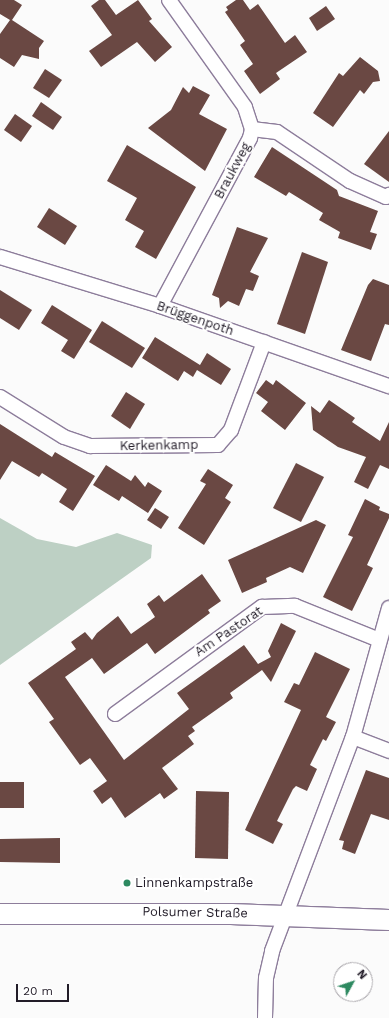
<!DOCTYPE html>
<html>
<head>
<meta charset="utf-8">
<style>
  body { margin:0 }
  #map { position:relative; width:389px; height:1018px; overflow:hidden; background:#fbfbfb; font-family:"Work Sans",sans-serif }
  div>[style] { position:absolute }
  .green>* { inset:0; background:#bdd0c4 }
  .building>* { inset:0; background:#6a4843 }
  .roads { filter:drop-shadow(1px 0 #8d7d9b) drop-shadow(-1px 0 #8d7d9b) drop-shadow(0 1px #8d7d9b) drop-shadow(0 -1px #8d7d9b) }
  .minor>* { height:14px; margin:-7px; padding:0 7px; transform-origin:7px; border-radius:7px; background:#fff }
  .secondary>* { height:20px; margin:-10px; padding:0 10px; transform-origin:10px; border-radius:10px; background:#fff }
  .dots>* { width:11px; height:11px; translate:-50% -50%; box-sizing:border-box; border:2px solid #fff; border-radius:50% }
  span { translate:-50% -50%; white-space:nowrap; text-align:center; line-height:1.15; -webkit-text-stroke:4px #fff; paint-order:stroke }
  .street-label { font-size:13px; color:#221c28 }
  .poi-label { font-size:13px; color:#221c28 }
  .left { translate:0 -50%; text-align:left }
  .north { position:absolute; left:333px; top:962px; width:40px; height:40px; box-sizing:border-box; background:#fff; border:1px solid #a7a4a9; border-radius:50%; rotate:50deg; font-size:11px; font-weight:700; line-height:16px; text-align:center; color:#221c28 }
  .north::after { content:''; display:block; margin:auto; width:14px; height:18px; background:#2d8960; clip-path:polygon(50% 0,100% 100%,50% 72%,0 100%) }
  .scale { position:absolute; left:16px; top:984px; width:53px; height:18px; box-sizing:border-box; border:2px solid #221c28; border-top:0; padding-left:5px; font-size:12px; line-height:14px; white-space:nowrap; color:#221c28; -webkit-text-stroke:3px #fff; paint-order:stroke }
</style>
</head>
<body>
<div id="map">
  <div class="green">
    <i style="clip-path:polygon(0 518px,37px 539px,76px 547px,117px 533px,152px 545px,151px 558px,0 665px)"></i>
  </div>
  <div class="building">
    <i style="clip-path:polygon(0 0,14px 0,22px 5px,12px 20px,44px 41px,39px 48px,39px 59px,22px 55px,14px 67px,0 58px,0 34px,10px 20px,0 14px)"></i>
    <i style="clip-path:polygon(99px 0,105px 0,116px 15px,138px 0,152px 19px,149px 21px,172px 47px,155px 62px,137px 42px,101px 67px,89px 51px,112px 35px,91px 6px)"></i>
    <i style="clip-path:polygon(236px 0,243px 0,250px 10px,258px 4px,285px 43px,295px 35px,307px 52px,276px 73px,280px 79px,260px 94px,244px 71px,253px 64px,240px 45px,245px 41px,225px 12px,228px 10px,226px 7px)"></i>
    <i style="clip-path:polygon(326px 6px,335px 19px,317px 31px,309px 18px)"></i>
    <i style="clip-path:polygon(360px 57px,378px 71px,380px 81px,373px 82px,364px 94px,360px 90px,333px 127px,313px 113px,339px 73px,343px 76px)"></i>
    <i style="clip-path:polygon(45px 69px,62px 80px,49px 98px,33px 88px)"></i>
    <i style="clip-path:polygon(193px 86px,210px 95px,199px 114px,227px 129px,205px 171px,148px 128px,171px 110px,183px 87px,189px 93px)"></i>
    <i style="clip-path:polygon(41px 102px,62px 117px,53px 130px,32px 116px)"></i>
    <i style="clip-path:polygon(15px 114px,32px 126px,21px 142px,4px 130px)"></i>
    <i style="clip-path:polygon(389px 131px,389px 182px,364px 164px)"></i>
    <i style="clip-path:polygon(127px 145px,196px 187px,156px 259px,135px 247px,144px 231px,125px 220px,137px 198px,107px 181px)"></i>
    <i style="clip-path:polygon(272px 147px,337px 190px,339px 196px,378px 211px,370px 232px,377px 234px,371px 250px,338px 238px,340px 232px,319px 220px,323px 213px,289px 192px,286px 196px,254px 177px)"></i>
    <i style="clip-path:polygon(49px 208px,77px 226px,65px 245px,37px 227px)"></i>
    <i style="clip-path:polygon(237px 227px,268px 238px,250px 272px,259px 276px,253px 291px,246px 289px,239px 306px,228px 301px,220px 308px,219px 298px,212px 295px)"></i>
    <i style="clip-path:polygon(302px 252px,328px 262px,305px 334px,277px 324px)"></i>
    <i style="clip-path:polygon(373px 279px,389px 285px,389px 325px,385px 324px,371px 361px,341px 350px,368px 285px)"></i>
    <i style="clip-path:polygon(0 290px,32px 310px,19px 330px,0 318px)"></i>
    <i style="clip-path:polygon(52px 305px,92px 330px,74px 359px,61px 351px,68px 340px,41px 323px)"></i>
    <i style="clip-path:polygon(102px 321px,145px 348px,132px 368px,89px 342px)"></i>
    <i style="clip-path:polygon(155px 337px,200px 365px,207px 353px,231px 369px,221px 385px,197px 370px,193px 377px,184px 371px,178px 381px,142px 358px)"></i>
    <i style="clip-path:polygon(266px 380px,273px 385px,276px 380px,306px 403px,285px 430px,261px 411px,268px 402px,256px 393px)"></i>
    <i style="clip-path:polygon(126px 392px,145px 404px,130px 429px,111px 416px)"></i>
    <i style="clip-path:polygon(329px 400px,355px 418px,352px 422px,380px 441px,389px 422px,389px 469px,380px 465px,368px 489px,354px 482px,366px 457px,338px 447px,313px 430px,311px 406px,320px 413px)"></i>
    <i style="clip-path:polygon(0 424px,52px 457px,55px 452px,95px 476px,73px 511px,59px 502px,67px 489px,42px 473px,39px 477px,12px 461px,0 480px)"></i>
    <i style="clip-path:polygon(296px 463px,324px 477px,301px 522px,273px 508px)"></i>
    <i style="clip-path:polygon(106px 465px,131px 481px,135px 475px,145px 487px,148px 482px,162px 491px,148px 513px,122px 496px,119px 501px,93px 485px)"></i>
    <i style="clip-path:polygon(208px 469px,233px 485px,225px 498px,231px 502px,204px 545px,178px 528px,206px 484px,200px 481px)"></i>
    <i style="clip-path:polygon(365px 499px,380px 507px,379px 510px,389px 514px,389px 518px,367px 565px,373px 568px,352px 611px,323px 597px,353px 537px,348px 535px)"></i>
    <i style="clip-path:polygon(155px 508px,169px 517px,161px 529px,147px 520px)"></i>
    <i style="clip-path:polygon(316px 520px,326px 525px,303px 573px,290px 567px,266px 578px,267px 582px,242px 593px,228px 560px)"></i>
    <i style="clip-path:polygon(202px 574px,221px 601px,208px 610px,210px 613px,155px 654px,147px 643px,104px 674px,92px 658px,65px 677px,124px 760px,189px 709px,177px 693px,244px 645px,258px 664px,271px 657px,268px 651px,281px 623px,296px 631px,271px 682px,262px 670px,230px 693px,233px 698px,192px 727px,195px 731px,188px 736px,194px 744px,162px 768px,178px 789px,164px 799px,160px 793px,125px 818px,111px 797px,102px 804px,93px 791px,107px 781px,90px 758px,80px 765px,49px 722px,54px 719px,28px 683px,76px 649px,71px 642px,85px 632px,92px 640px,97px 633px,118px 616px,131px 634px,155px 617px,147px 604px,159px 595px,164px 602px)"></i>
    <i style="clip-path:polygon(315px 652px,350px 669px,326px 717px,336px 722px,326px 741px,323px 739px,310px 765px,317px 769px,307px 791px,296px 786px,293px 789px,277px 821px,283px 824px,273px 844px,245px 830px,301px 710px,284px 702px,294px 683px,299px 685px)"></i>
    <i style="clip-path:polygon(366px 770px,389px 778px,389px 820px,371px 814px,355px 854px,342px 849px,344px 841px,339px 840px)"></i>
    <i style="clip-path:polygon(0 782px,24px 782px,24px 808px,0 808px)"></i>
    <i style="clip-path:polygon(196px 791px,229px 792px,228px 859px,195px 858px)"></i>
    <i style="clip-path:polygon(60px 838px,60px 863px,0 862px,0 839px)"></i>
  </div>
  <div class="roads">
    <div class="minor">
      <i style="left:252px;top:129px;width:25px;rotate:7deg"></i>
      <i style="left:277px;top:132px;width:88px;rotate:33.9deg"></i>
      <i style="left:350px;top:181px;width:39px;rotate:24deg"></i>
      <i style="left:386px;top:197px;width:4px;rotate:-34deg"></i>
      <i style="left:0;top:257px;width:167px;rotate:17deg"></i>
      <i style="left:160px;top:306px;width:243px;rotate:19.3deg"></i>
      <i style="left:160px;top:306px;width:191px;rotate:-61.8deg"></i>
      <i style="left:250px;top:138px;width:9px;rotate:-77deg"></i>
      <i style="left:252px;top:129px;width:23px;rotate:-108deg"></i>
      <i style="left:245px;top:107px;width:131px;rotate:-125.4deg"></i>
      <i style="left:0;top:397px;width:75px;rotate:32deg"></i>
      <i style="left:64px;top:437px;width:28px;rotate:19deg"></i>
      <i style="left:90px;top:446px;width:128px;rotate:-0.4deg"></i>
      <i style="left:218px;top:445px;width:20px;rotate:-49deg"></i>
      <i style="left:231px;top:430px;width:94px;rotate:-69.4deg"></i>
      <i style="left:115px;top:714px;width:182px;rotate:-36.1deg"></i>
      <i style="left:262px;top:607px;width:33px;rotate:-2deg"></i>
      <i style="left:295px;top:606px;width:91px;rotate:22deg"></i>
      <i style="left:353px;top:737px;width:39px;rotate:21deg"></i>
      <i style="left:265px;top:1018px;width:40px;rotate:-88.6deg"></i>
      <i style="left:266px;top:978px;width:28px;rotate:-77deg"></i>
      <i style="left:272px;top:951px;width:229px;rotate:-69.3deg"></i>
      <i style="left:353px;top:737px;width:134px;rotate:-74.4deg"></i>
    </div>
    <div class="secondary">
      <i style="left:0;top:914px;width:231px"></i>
      <i style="left:231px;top:914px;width:158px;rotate:2.2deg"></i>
    </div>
  </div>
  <div class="dots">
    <i style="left:127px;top:883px;background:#2d8960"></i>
  </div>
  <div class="street-label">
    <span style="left:233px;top:171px;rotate:-62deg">Braukweg</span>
    <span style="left:195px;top:319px;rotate:19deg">Brüggenpoth</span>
    <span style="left:159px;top:446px;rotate:-1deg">Kerkenkamp</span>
    <span style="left:229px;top:632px;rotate:-34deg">Am Pastorat</span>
    <span style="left:195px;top:913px;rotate:1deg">Polsumer Straße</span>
  </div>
  <div class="poi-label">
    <span class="left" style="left:135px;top:883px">Linnenkampstraße</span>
  </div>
  <div class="north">N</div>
  <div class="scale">20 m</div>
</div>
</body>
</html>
